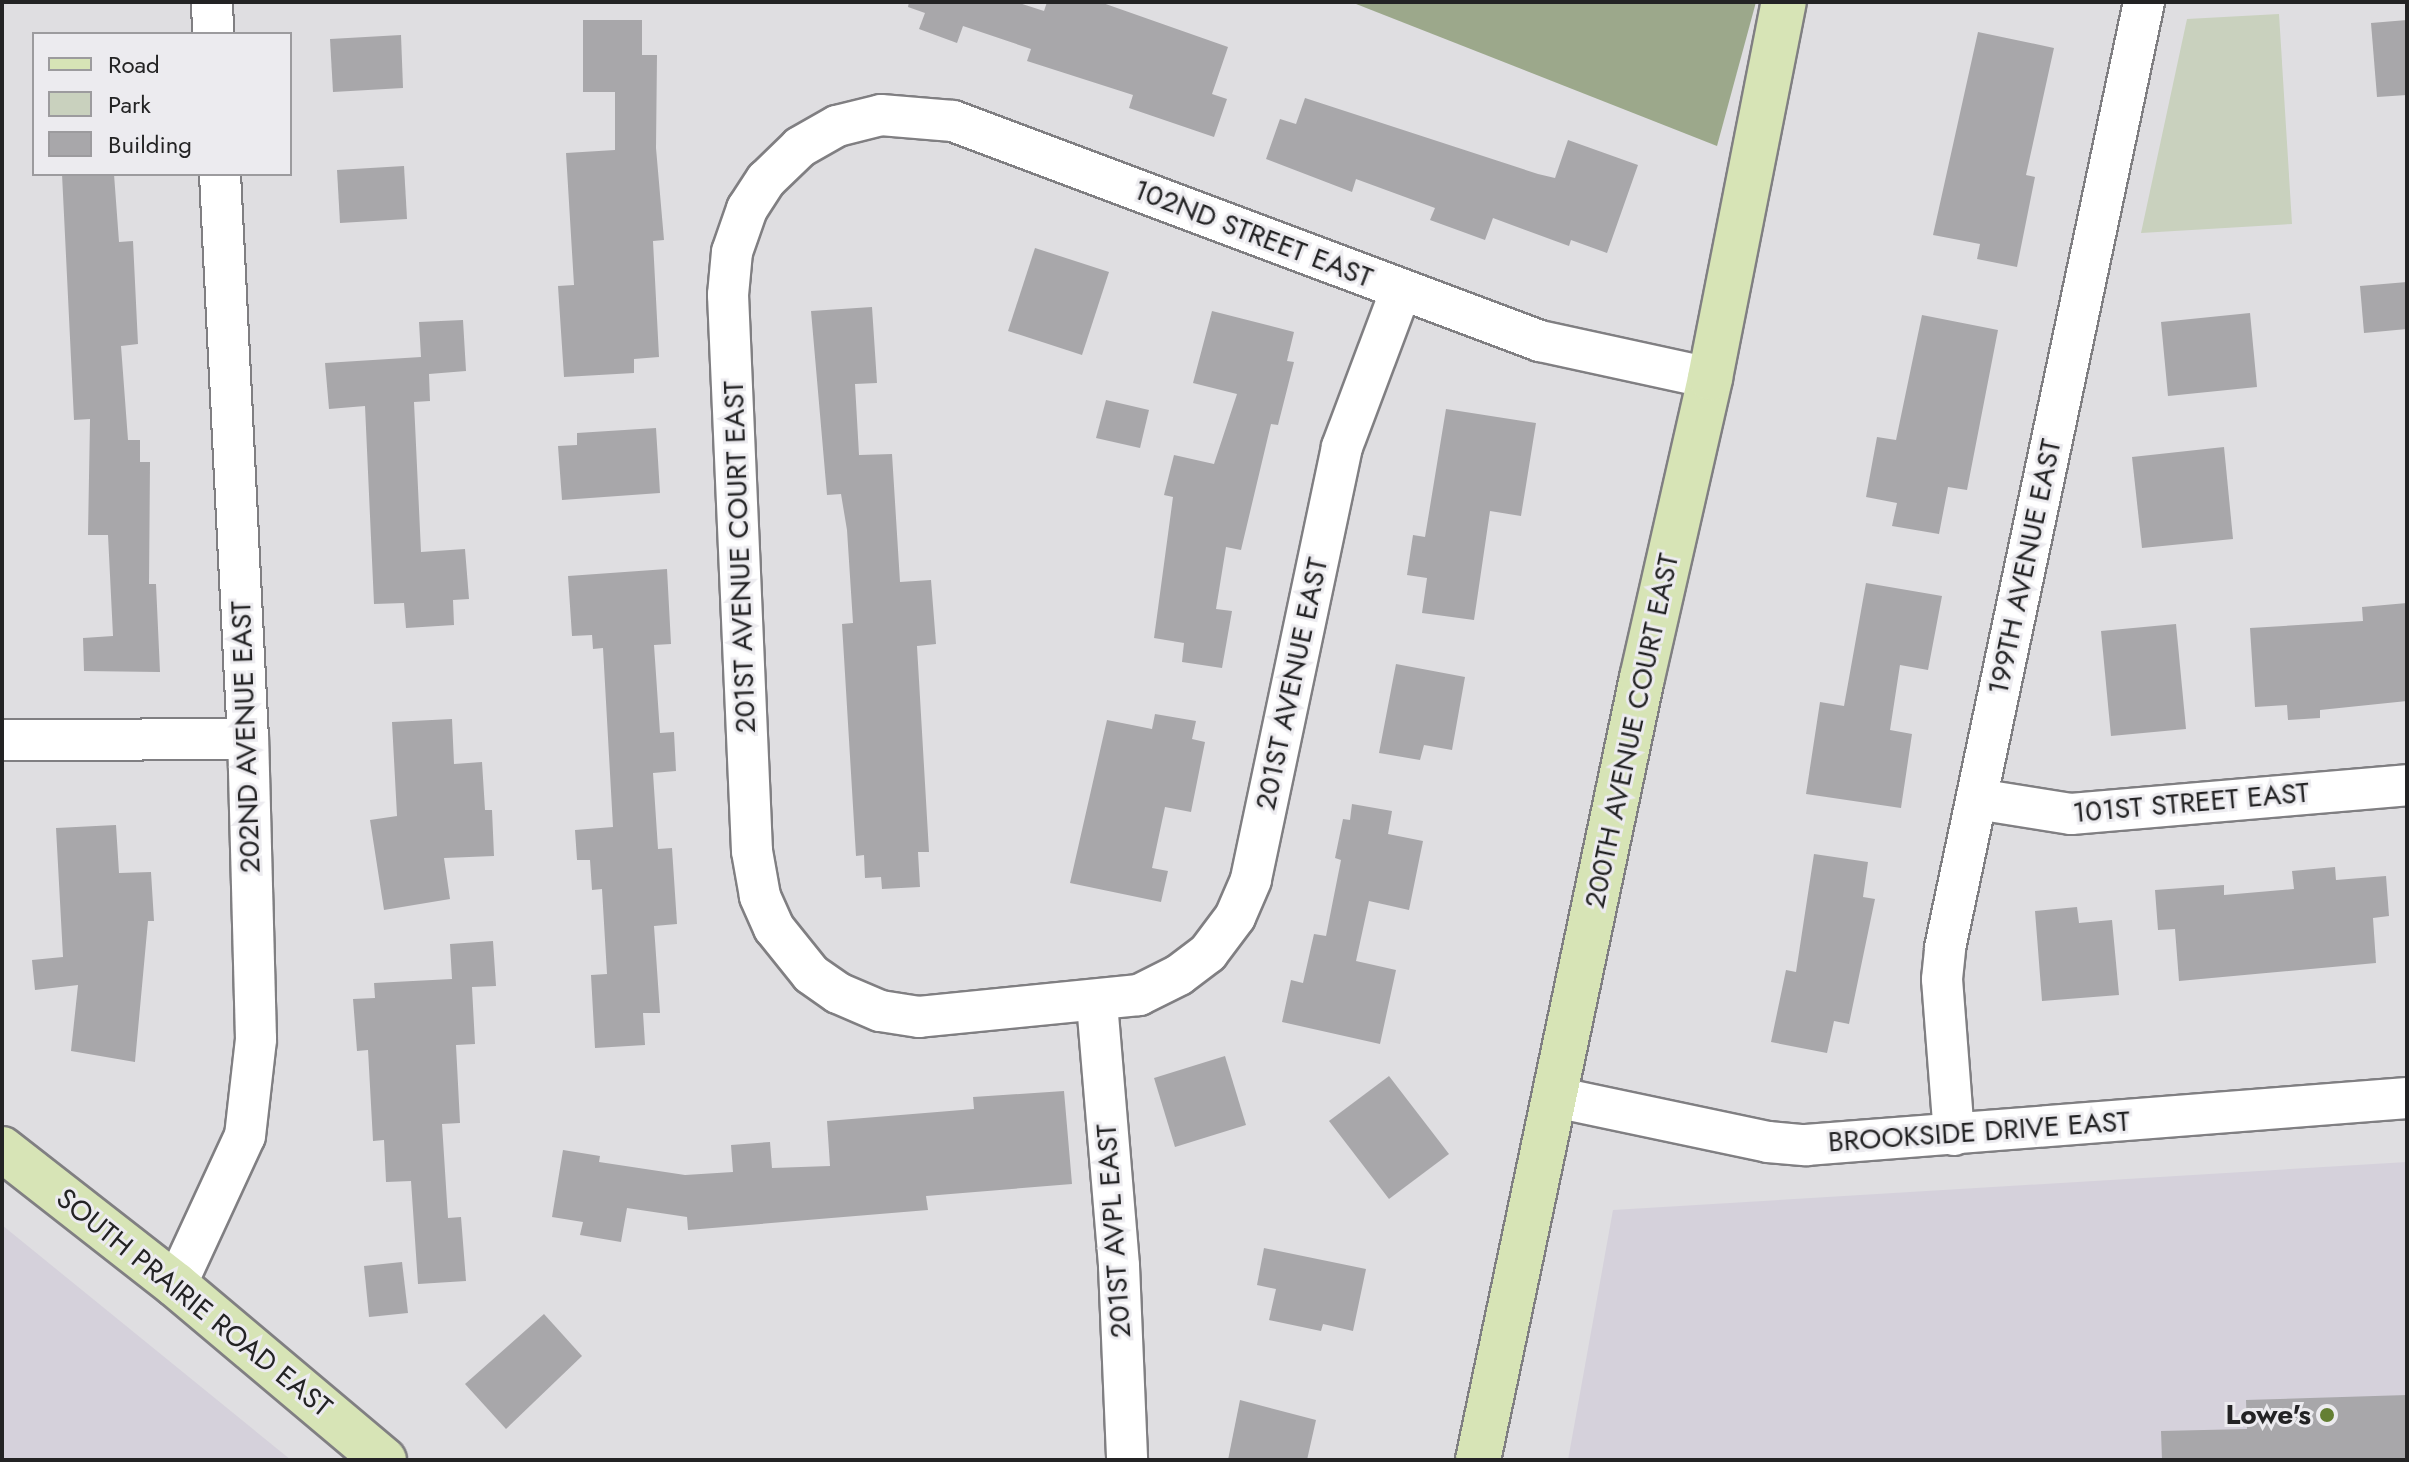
<!DOCTYPE html>
<html>
<head>
<meta charset="utf-8">
<style>
  body { margin:0 }
  #map { position:relative; width:2409px; height:1462px; overflow:hidden; background:#dfdee1; font-family:Jost,sans-serif }
  div>[style] { position:absolute }
  .built>* { inset:0; background:#d5d1db }
  .green>* { inset:0; background:#c9d1be }
  .forest>* { inset:0; background:#9ca88b }
  .building>* { inset:0; background:#a8a7aa }
  .roads { filter:drop-shadow(2px 0 #807f82) drop-shadow(-2px 0 #807f82) drop-shadow(0 2px #807f82) drop-shadow(0 -2px #807f82) }
  .street>* { height:40px; margin:-20px; padding:0 20px; transform-origin:20px; border-radius:20px; background:#fff }
  .secondary>* { height:44px; margin:-22px; padding:0 22px; transform-origin:22px; border-radius:22px; background:#d7e4b6 }
  .dots>* { width:22px; height:22px; translate:-50% -50%; box-sizing:border-box; border:4px solid #ecebef; border-radius:50% }
  span { translate:-50% -50%; white-space:nowrap; text-align:center; line-height:1.15; -webkit-text-stroke:6px #ecebef; paint-order:stroke }
  .street-label { font-size:28px; color:#232324 }
  .poi-label { font-size:28px; color:#232324; font-weight:700 }
  .right { translate:-100% -50%; text-align:right }
  .frame { position:absolute; inset:0; border:4px solid #232324; pointer-events:none }
  .legend { position:absolute; left:32px; top:32px; width:260px; height:144px; box-sizing:border-box; background:#ecebef; border:2px solid #9c9b9e; margin:0; padding:10px 14px; list-style:none; font-size:24px; color:#232324 }
  .legend li { display:flex; align-items:center; gap:16px; height:40px }
  .legend b { width:40px; border:2px solid #9c9b9e }
</style>
</head>
<body>
<div id="map">
  <div class="built">
    <i style="clip-path:polygon(2407px 1162px,2407px 1460px,1568px 1460px,1613px 1210px)"></i>
    <i style="clip-path:polygon(2px 1225px,291px 1460px,2px 1460px)"></i>
  </div>
  <div class="green">
    <i style="clip-path:polygon(2279px 14px,2292px 224px,2141px 233px,2187px 19px)"></i>
  </div>
  <div class="forest">
    <i style="clip-path:polygon(1351px 2px,1756px 2px,1717px 146px)"></i>
  </div>
  <div class="building">
    <i style="clip-path:polygon(909px 2px,1016px 2px,1044px 11px,1047px 2px,1100px 2px,1228px 47px,1212px 94px,1227px 99px,1214px 137px,1129px 108px,1133px 95px,1027px 61px,1031px 49px,963px 26px,957px 43px,919px 29px,925px 13px,908px 7px)"></i>
    <i style="clip-path:polygon(583px 20px,642px 20px,642px 55px,657px 55px,656px 148px,664px 240px,653px 241px,659px 357px,634px 359px,634px 373px,564px 377px,558px 286px,574px 285px,566px 153px,615px 150px,615px 92px,583px 92px)"></i>
    <i style="clip-path:polygon(2407px 20px,2407px 95px,2377px 97px,2371px 23px)"></i>
    <i style="clip-path:polygon(1978px 32px,2054px 48px,2026px 175px,2035px 177px,2017px 267px,1977px 259px,1980px 244px,1933px 235px)"></i>
    <i style="clip-path:polygon(401px 35px,403px 88px,333px 92px,330px 39px)"></i>
    <i style="clip-path:polygon(1305px 98px,1538px 174px,1555px 178px,1568px 140px,1638px 165px,1607px 253px,1571px 240px,1569px 246px,1493px 218px,1485px 240px,1430px 220px,1435px 208px,1356px 179px,1352px 192px,1266px 159px,1280px 119px,1296px 124px)"></i>
    <i style="clip-path:polygon(404px 166px,407px 219px,340px 223px,337px 170px)"></i>
    <i style="clip-path:polygon(62px 174px,114px 174px,119px 242px,133px 241px,138px 344px,121px 346px,128px 440px,140px 440px,140px 462px,150px 462px,149px 584px,156px 584px,160px 672px,84px 671px,83px 638px,113px 636px,108px 535px,88px 535px,90px 419px,74px 420px)"></i>
    <i style="clip-path:polygon(1035px 248px,1109px 272px,1082px 355px,1008px 331px)"></i>
    <i style="clip-path:polygon(2407px 282px,2407px 329px,2364px 333px,2360px 286px)"></i>
    <i style="clip-path:polygon(872px 307px,877px 383px,855px 384px,859px 455px,892px 454px,900px 582px,931px 580px,936px 644px,917px 646px,929px 852px,918px 852px,920px 887px,882px 889px,881px 877px,865px 878px,864px 855px,856px 856px,842px 624px,853px 623px,847px 530px,841px 494px,827px 495px,811px 311px)"></i>
    <i style="clip-path:polygon(1212px 311px,1294px 332px,1287px 361px,1294px 362px,1278px 425px,1271px 424px,1241px 550px,1226px 547px,1216px 609px,1232px 611px,1222px 668px,1182px 662px,1184px 643px,1154px 638px,1173px 497px,1164px 495px,1174px 455px,1214px 464px,1237px 394px,1193px 383px)"></i>
    <i style="clip-path:polygon(2250px 313px,2257px 387px,2168px 396px,2161px 322px)"></i>
    <i style="clip-path:polygon(1922px 315px,1998px 330px,1967px 490px,1948px 487px,1939px 534px,1892px 526px,1897px 503px,1866px 497px,1877px 437px,1896px 440px)"></i>
    <i style="clip-path:polygon(463px 320px,466px 371px,429px 374px,430px 401px,414px 402px,421px 552px,465px 549px,469px 599px,453px 600px,454px 625px,406px 628px,404px 603px,374px 604px,365px 406px,329px 409px,325px 363px,421px 357px,419px 322px)"></i>
    <i style="clip-path:polygon(1106px 400px,1149px 410px,1140px 448px,1096px 438px)"></i>
    <i style="clip-path:polygon(1446px 409px,1536px 423px,1521px 516px,1490px 511px,1474px 620px,1422px 613px,1427px 578px,1407px 575px,1413px 535px,1425px 537px)"></i>
    <i style="clip-path:polygon(656px 428px,660px 493px,562px 500px,558px 446px,577px 445px,577px 433px)"></i>
    <i style="clip-path:polygon(2224px 447px,2233px 539px,2142px 548px,2132px 457px)"></i>
    <i style="clip-path:polygon(667px 569px,671px 644px,654px 645px,660px 733px,674px 732px,676px 771px,653px 773px,658px 849px,672px 848px,677px 924px,654px 926px,660px 1013px,643px 1013px,645px 1045px,595px 1048px,591px 975px,607px 974px,602px 889px,592px 890px,590px 860px,577px 860px,575px 830px,613px 827px,603px 648px,593px 649px,592px 635px,572px 636px,568px 576px)"></i>
    <i style="clip-path:polygon(1866px 583px,1942px 596px,1928px 670px,1900px 665px,1890px 730px,1912px 734px,1901px 808px,1806px 794px,1820px 702px,1844px 706px)"></i>
    <i style="clip-path:polygon(2407px 603px,2407px 701px,2320px 710px,2320px 718px,2288px 720px,2287px 705px,2255px 707px,2250px 628px,2363px 621px,2362px 607px)"></i>
    <i style="clip-path:polygon(2176px 624px,2186px 729px,2111px 736px,2101px 631px)"></i>
    <i style="clip-path:polygon(1396px 664px,1465px 677px,1452px 750px,1424px 745px,1420px 760px,1379px 753px)"></i>
    <i style="clip-path:polygon(1155px 714px,1196px 721px,1192px 739px,1205px 742px,1191px 812px,1165px 807px,1152px 868px,1168px 871px,1161px 902px,1070px 883px,1107px 720px,1152px 729px)"></i>
    <i style="clip-path:polygon(452px 719px,454px 764px,482px 762px,485px 810px,492px 810px,494px 856px,444px 858px,450px 899px,384px 910px,370px 820px,397px 816px,392px 722px)"></i>
    <i style="clip-path:polygon(1352px 804px,1392px 811px,1388px 834px,1423px 841px,1409px 910px,1369px 901px,1356px 961px,1396px 970px,1380px 1044px,1282px 1022px,1291px 980px,1303px 983px,1314px 934px,1326px 936px,1341px 860px,1335px 858px,1343px 819px,1350px 820px)"></i>
    <i style="clip-path:polygon(116px 825px,119px 873px,151px 872px,154px 921px,148px 921px,135px 1062px,71px 1051px,78px 985px,35px 990px,32px 960px,63px 957px,56px 828px)"></i>
    <i style="clip-path:polygon(1814px 854px,1868px 862px,1863px 897px,1875px 899px,1849px 1024px,1834px 1021px,1827px 1053px,1771px 1042px,1786px 970px,1796px 972px)"></i>
    <i style="clip-path:polygon(2335px 867px,2336px 880px,2386px 876px,2389px 916px,2373px 918px,2376px 963px,2179px 981px,2175px 929px,2158px 930px,2155px 890px,2224px 885px,2224px 895px,2294px 889px,2292px 871px)"></i>
    <i style="clip-path:polygon(2077px 907px,2079px 923px,2112px 920px,2119px 995px,2042px 1001px,2035px 911px)"></i>
    <i style="clip-path:polygon(493px 941px,496px 986px,472px 987px,475px 1044px,456px 1045px,460px 1123px,442px 1124px,448px 1218px,461px 1217px,466px 1281px,418px 1284px,411px 1181px,386px 1182px,384px 1140px,373px 1141px,368px 1050px,357px 1051px,353px 999px,375px 998px,374px 983px,452px 979px,450px 944px)"></i>
    <i style="clip-path:polygon(1225px 1056px,1246px 1125px,1175px 1147px,1154px 1078px)"></i>
    <i style="clip-path:polygon(1389px 1076px,1449px 1154px,1389px 1199px,1329px 1121px)"></i>
    <i style="clip-path:polygon(1064px 1091px,1072px 1184px,926px 1196px,928px 1210px,688px 1230px,687px 1217px,627px 1208px,621px 1242px,580px 1235px,583px 1222px,552px 1217px,563px 1150px,600px 1156px,599px 1162px,685px 1175px,733px 1172px,731px 1145px,770px 1142px,772px 1168px,830px 1166px,827px 1121px,974px 1109px,973px 1097px)"></i>
    <i style="clip-path:polygon(1264px 1248px,1366px 1269px,1353px 1331px,1323px 1324px,1321px 1331px,1269px 1320px,1276px 1289px,1257px 1285px)"></i>
    <i style="clip-path:polygon(402px 1262px,408px 1313px,369px 1317px,364px 1266px)"></i>
    <i style="clip-path:polygon(544px 1314px,582px 1356px,506px 1429px,465px 1384px)"></i>
    <i style="clip-path:polygon(2407px 1395px,2407px 1460px,2162px 1460px,2161px 1431px,2247px 1429px,2246px 1400px)"></i>
    <i style="clip-path:polygon(1240px 1400px,1316px 1420px,1307px 1460px,1228px 1460px)"></i>
  </div>
  <div class="roads">
    <div class="street">
      <i style="left:212px;top:2px;width:32px;rotate:88deg"></i>
      <i style="left:1401px;top:290px;width:168px;rotate:110.6deg"></i>
      <i style="left:1342px;top:447px;width:442px;rotate:101.9deg"></i>
      <i style="left:1251px;top:880px;width:40px;rotate:113.4deg"></i>
      <i style="left:1235px;top:917px;width:45px;rotate:126.9deg"></i>
      <i style="left:1208px;top:953px;width:36px;rotate:143deg"></i>
      <i style="left:1179px;top:975px;width:45px;rotate:153.4deg"></i>
      <i style="left:1139px;top:995px;width:221px;rotate:174.3deg"></i>
      <i style="left:919px;top:1017px;width:39px;rotate:-171deg"></i>
      <i style="left:880px;top:1011px;width:46px;rotate:-156.8deg"></i>
      <i style="left:838px;top:993px;width:33px;rotate:-145deg"></i>
      <i style="left:811px;top:974px;width:59px;rotate:-128.8deg"></i>
      <i style="left:774px;top:928px;width:35px;rotate:-114deg"></i>
      <i style="left:760px;top:896px;width:46px;rotate:-100.1deg"></i>
      <i style="left:752px;top:851px;width:557px;rotate:-92.47deg"></i>
      <i style="left:728px;top:295px;width:43px;rotate:-84.7deg"></i>
      <i style="left:732px;top:252px;width:46px;rotate:-70.8deg"></i>
      <i style="left:747px;top:209px;width:35px;rotate:-57deg"></i>
      <i style="left:766px;top:180px;width:47px;rotate:-44.1deg"></i>
      <i style="left:800px;top:147px;width:43px;rotate:-29.6deg"></i>
      <i style="left:837px;top:126px;width:45px;rotate:-14deg"></i>
      <i style="left:881px;top:115px;width:72px;rotate:4.8deg"></i>
      <i style="left:953px;top:121px;width:627px;rotate:20.55deg"></i>
      <i style="left:1540px;top:341px;width:174px;rotate:12.3deg"></i>
      <i style="left:2px;top:740px;width:246px;rotate:-0.2deg"></i>
      <i style="left:1977px;top:799px;width:95px;rotate:9.1deg"></i>
      <i style="left:2071px;top:814px;width:337px;rotate:-4.9deg"></i>
      <i style="left:1097px;top:1003px;width:264px;rotate:85.2deg"></i>
      <i style="left:1119px;top:1266px;width:194px;rotate:87.6deg"></i>
      <i style="left:1555px;top:1097px;width:218px;rotate:11.9deg"></i>
      <i style="left:1768px;top:1142px;width:38px;rotate:5deg"></i>
      <i style="left:1806px;top:1145px;width:603px;rotate:-4.47deg"></i>
      <i style="left:1954px;top:1135px;width:156px;rotate:-94.4deg"></i>
      <i style="left:1942px;top:979px;width:31px;rotate:-84deg"></i>
      <i style="left:1945px;top:948px;width:967px;rotate:-78.12deg"></i>
      <i style="left:176px;top:1285px;width:164px;rotate:-65.2deg"></i>
      <i style="left:245px;top:1136px;width:98px;rotate:-83.5deg"></i>
      <i style="left:256px;top:1039px;width:300px;rotate:-91.5deg"></i>
      <i style="left:248px;top:739px;width:566px;rotate:-92.84deg"></i>
    </div>
    <div class="secondary">
      <i style="left:2px;top:1149px;width:221px;rotate:38deg"></i>
      <i style="left:176px;top:1285px;width:272px;rotate:40.1deg"></i>
      <i style="left:1478px;top:1460px;width:799px;rotate:-78.16deg"></i>
      <i style="left:1642px;top:678px;width:308px;rotate:-77.2deg"></i>
      <i style="left:1710px;top:378px;width:383px;rotate:-78.9deg"></i>
    </div>
  </div>
  <div class="dots">
    <i style="left:2327px;top:1415px;background:#647f33"></i>
  </div>
  <div class="street-label">
    <span style="left:1253px;top:234px;rotate:21deg">102ND STREET EAST</span>
    <span style="left:740px;top:557px;rotate:-92deg">201ST AVENUE COURT EAST</span>
    <span style="left:2025px;top:567px;rotate:-78deg">199TH AVENUE EAST</span>
    <span style="left:1292px;top:684px;rotate:-78deg">201ST AVENUE EAST</span>
    <span style="left:1632px;top:731px;rotate:-78deg">200TH AVENUE COURT EAST</span>
    <span style="left:246px;top:737px;rotate:-92deg">202ND AVENUE EAST</span>
    <span style="left:2191px;top:803px;rotate:-5deg">101ST STREET EAST</span>
    <span style="left:1979px;top:1132px;rotate:-4deg">BROOKSIDE DRIVE EAST</span>
    <span style="left:1114px;top:1231px;rotate:-94deg">201ST AVPL EAST</span>
    <span style="left:194px;top:1303px;rotate:39deg">SOUTH PRAIRIE ROAD EAST</span>
  </div>
  <div class="poi-label">
    <span class="right" style="left:2311px;top:1415px">Lowe's</span>
  </div>
  <div class="frame"></div>
  <ul class="legend">
  <li><b style="height:10px;background:#d7e4b6"></b>Road</li>
  <li><b style="height:22px;background:#c9d1be"></b>Park</li>
  <li><b style="height:22px;background:#a8a7aa"></b>Building</li>
  </ul>
</div>
</body>
</html>
